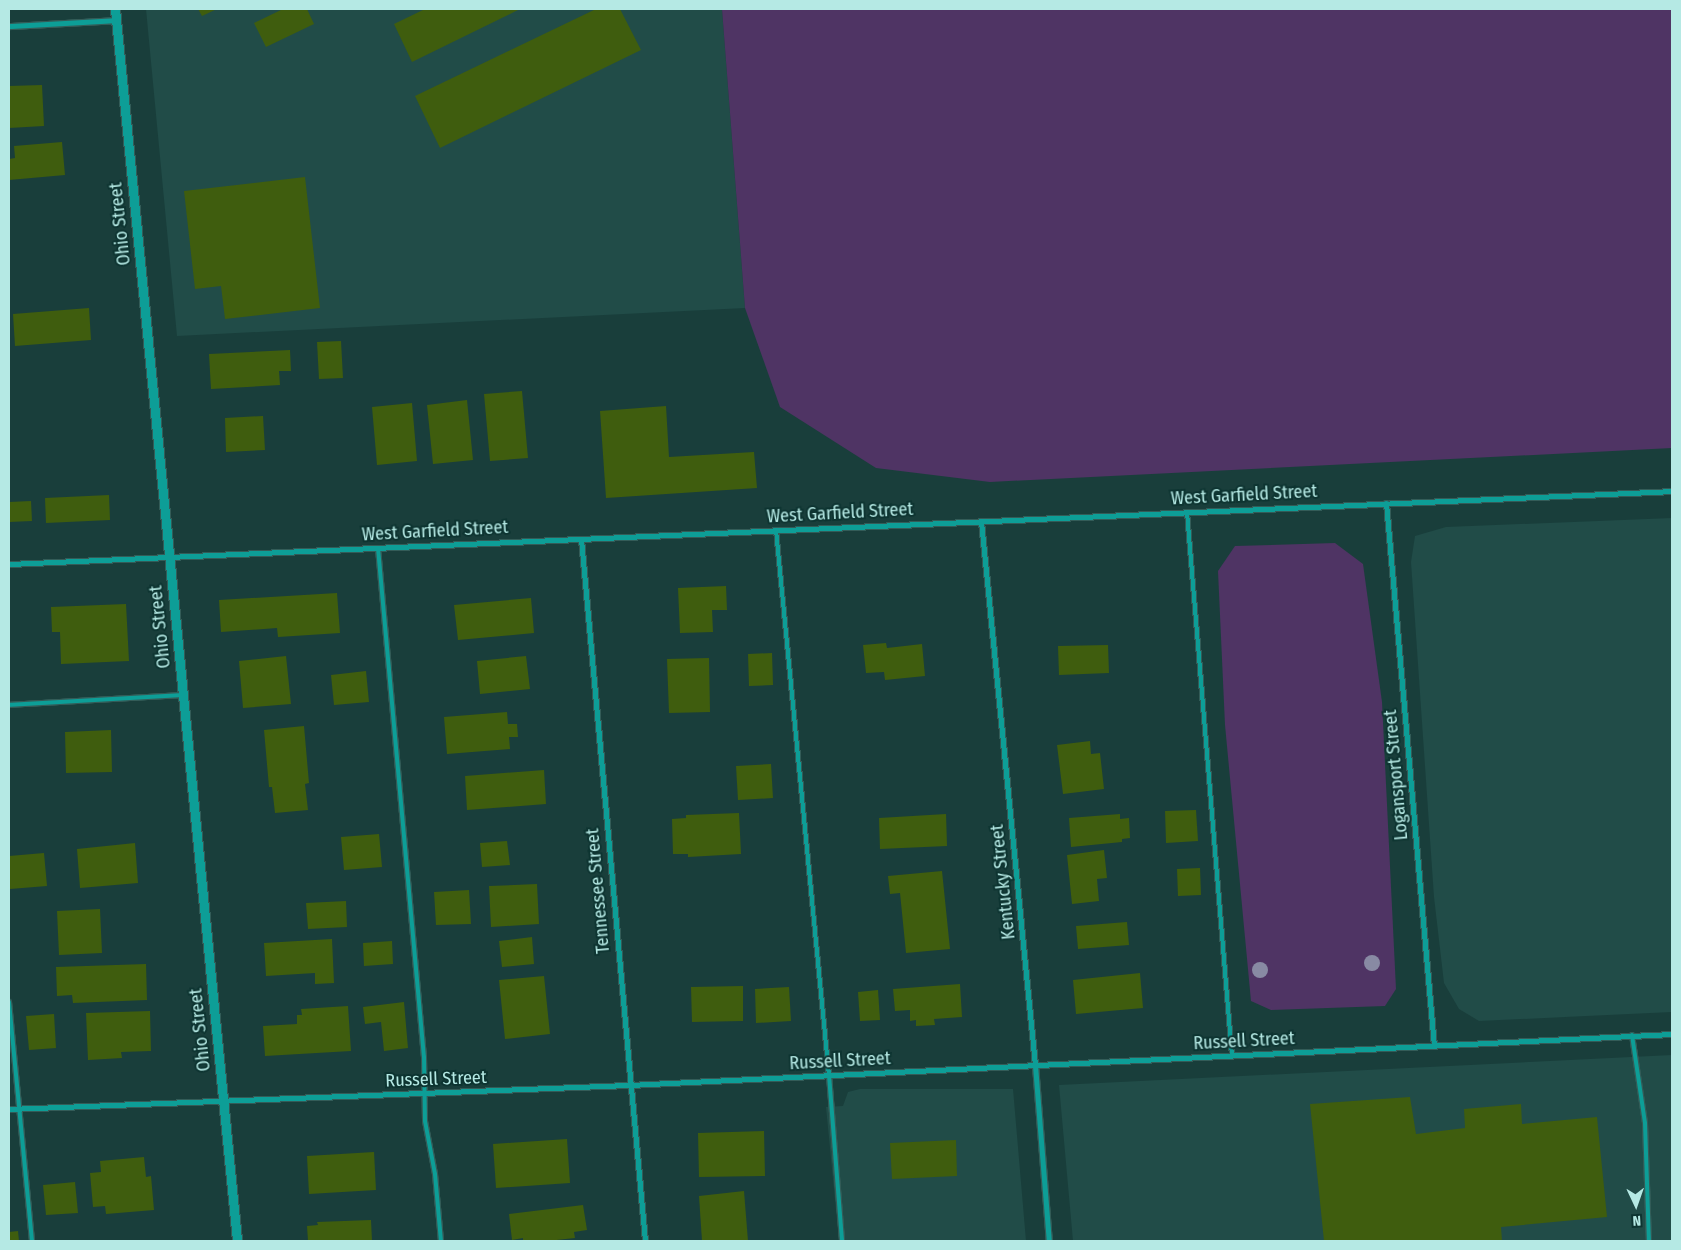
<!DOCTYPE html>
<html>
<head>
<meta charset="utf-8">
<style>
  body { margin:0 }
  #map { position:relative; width:1681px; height:1250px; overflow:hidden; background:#193e3b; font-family:"Fira Sans Condensed",sans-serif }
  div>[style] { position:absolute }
  .built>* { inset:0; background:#214c48 }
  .green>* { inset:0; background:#4f3464 }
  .building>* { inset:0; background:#3f5d0e }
  .roads { filter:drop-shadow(1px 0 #335c58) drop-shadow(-1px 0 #335c58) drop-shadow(0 1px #335c58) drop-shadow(0 -1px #335c58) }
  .service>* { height:4px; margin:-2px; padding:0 2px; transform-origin:2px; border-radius:2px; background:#0d9e97 }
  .minor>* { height:5px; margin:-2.5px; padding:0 2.5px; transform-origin:2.5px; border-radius:2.5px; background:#0d9e97 }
  .tertiary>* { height:9px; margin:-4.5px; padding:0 4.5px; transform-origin:4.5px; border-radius:4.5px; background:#0d9e97 }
  .trees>* { width:16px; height:16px; margin:-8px; border-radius:50%; background:#888aa3 }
  span { translate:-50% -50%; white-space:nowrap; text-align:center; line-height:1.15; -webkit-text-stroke:4px #0d3431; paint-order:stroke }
  .street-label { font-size:18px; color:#b5e9e4 }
  .frame { position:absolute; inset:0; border:10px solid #b5e9e4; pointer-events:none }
  .north { position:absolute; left:1611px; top:1180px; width:50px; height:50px; -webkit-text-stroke:4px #0d3431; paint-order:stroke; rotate:177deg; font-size:14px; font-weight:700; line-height:20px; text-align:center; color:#b5e9e4 }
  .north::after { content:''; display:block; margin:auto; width:18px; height:22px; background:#b5e9e4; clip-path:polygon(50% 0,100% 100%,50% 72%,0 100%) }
</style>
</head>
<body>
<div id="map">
  <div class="built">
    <i style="clip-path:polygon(146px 9px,722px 9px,745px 308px,177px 336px)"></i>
    <i style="clip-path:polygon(1672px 518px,1672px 1012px,1479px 1021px,1459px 1009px,1444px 983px,1434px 897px,1411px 562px,1415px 536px,1446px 527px)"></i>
    <i style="clip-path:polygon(1672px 1055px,1672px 1241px,1073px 1241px,1059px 1085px)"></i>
    <i style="clip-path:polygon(860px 1089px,1013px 1089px,1026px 1241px,839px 1241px,826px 1107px,843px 1106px,848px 1092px)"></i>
  </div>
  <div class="green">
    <i style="clip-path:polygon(722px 9px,1672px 9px,1672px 448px,990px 482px,876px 468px,780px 407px,745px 308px)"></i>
    <i style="clip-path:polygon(1335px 543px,1363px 564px,1382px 702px,1396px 989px,1385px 1006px,1271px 1010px,1251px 1001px,1225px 725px,1218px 571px,1235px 546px)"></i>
  </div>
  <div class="building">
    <i style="clip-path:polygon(198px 9px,217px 9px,202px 16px)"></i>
    <i style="clip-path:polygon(283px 9px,307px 9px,314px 24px,266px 47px,254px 23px)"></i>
    <i style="clip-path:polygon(425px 9px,520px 9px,412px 62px,394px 24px)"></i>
    <i style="clip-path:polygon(596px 9px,620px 9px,641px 50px,440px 148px,415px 96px)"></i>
    <i style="clip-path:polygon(42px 85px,44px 126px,9px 128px,9px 86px)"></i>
    <i style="clip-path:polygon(62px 142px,65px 175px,9px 180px,9px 159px,15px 158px,14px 146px)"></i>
    <i style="clip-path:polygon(305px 177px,320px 308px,225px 319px,221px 286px,195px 289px,184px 191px)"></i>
    <i style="clip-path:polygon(89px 308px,91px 340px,15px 346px,13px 314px)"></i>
    <i style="clip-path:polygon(341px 341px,343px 378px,319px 379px,317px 342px)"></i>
    <i style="clip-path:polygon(290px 350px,291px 371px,279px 371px,280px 385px,211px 389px,209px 354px)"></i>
    <i style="clip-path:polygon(522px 391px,528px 458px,490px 461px,484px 394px)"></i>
    <i style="clip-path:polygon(467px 400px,473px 460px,433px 464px,427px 405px)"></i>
    <i style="clip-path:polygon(412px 403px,417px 461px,377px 465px,372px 407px)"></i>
    <i style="clip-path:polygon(666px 406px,669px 457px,754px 452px,757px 488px,606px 498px,600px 411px)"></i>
    <i style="clip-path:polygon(263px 416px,265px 450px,226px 452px,225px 418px)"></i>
    <i style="clip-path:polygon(109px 495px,110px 520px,46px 523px,45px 498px)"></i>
    <i style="clip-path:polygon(31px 501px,32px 521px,9px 522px,9px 502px)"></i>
    <i style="clip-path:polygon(726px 586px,727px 610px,712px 610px,713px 632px,680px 633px,678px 588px)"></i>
    <i style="clip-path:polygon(337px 593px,340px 633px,278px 637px,277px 628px,221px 632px,219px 600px)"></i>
    <i style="clip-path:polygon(531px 598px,534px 633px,458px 640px,454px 605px)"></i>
    <i style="clip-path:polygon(126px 604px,129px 661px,61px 664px,60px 632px,52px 632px,51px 607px)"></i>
    <i style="clip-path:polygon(886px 643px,887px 648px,922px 644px,925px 676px,885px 680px,884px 672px,866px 673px,863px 645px)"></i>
    <i style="clip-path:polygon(1108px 645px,1109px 673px,1059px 675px,1058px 646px)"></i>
    <i style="clip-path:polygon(772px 653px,773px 685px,749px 686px,748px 654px)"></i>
    <i style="clip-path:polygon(286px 656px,291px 704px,243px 708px,239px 661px)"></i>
    <i style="clip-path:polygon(526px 656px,530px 689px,480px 694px,477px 661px)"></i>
    <i style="clip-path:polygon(709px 658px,710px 712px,669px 713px,667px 659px)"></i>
    <i style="clip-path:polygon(366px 671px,369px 702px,334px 705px,331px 675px)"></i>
    <i style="clip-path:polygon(507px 712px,508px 724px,517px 724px,518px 737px,509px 737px,510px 749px,447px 754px,444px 717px)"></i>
    <i style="clip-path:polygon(304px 726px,309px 783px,305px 784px,308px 810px,275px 813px,272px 787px,269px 787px,264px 730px)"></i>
    <i style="clip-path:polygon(111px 730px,112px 772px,66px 773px,65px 732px)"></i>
    <i style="clip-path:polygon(1090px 741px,1091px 754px,1100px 753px,1104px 789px,1063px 794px,1057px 745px)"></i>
    <i style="clip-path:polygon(771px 764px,773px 798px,738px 800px,736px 766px)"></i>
    <i style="clip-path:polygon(544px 770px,546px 804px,467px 810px,465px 776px)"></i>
    <i style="clip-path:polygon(1196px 810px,1198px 841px,1166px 843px,1165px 811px)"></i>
    <i style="clip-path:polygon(739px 813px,741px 854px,688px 857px,688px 854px,673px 854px,672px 819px,686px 818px,686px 815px)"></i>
    <i style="clip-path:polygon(946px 814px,947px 846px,880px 849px,879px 818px)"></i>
    <i style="clip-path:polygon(1120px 814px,1120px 819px,1129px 818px,1130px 838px,1122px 839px,1122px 842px,1071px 847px,1069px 818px)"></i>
    <i style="clip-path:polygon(379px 834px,382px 867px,344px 870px,341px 837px)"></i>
    <i style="clip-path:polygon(507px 841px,510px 865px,482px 867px,480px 843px)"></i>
    <i style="clip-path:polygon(135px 843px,138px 883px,80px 888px,77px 849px)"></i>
    <i style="clip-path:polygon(1104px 850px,1107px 878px,1097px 879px,1099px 901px,1072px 904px,1067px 855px)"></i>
    <i style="clip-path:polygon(44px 853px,47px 886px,10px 889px,9px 856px)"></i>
    <i style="clip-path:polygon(1200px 868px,1201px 895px,1178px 896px,1177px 869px)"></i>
    <i style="clip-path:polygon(942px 871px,950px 949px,906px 953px,900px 893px,890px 894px,888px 876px)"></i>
    <i style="clip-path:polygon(537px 884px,539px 924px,491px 927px,489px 886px)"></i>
    <i style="clip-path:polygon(469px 890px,471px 924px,436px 925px,434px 892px)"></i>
    <i style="clip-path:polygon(346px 901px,347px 927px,308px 929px,306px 903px)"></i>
    <i style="clip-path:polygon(100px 909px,102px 953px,59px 955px,57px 911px)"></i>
    <i style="clip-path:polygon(1127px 922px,1129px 945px,1078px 949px,1076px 926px)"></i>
    <i style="clip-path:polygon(532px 937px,534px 964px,502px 967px,499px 941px)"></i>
    <i style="clip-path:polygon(332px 939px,334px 983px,315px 984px,315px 973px,266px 976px,264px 943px)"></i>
    <i style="clip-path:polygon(392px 941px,393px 964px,364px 966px,363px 943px)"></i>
    <i style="clip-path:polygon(146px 964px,147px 1000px,73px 1003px,72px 995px,57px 996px,56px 967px)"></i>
    <i style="clip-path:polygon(1140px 973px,1143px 1008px,1076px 1014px,1073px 980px)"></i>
    <i style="clip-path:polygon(544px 976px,550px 1034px,505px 1039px,499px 980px)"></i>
    <i style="clip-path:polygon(960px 984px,962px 1017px,934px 1019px,935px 1025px,916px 1026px,916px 1020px,910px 1021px,910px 1010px,895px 1011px,893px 989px)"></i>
    <i style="clip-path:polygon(743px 986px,743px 1021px,692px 1022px,691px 987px)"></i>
    <i style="clip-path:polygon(789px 987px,791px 1021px,756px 1023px,755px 989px)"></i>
    <i style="clip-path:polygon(878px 990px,880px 1020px,860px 1021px,858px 992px)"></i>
    <i style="clip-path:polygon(404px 1002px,408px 1048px,384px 1051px,381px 1022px,365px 1024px,363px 1007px)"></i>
    <i style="clip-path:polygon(348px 1006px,351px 1051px,265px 1056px,263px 1026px,297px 1024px,297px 1015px,302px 1015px,301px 1009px)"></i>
    <i style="clip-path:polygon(150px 1011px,151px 1051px,121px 1052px,122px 1058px,88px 1060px,86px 1013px)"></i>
    <i style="clip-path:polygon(54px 1014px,56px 1048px,29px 1050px,26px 1016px)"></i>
    <i style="clip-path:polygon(1410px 1097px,1416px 1134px,1465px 1128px,1464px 1109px,1521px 1104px,1522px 1124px,1597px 1117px,1607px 1217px,1501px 1227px,1502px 1241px,1324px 1241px,1310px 1104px)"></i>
    <i style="clip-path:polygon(764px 1131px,765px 1176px,699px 1177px,698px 1133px)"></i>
    <i style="clip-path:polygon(567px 1139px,570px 1183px,496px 1188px,493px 1144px)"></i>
    <i style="clip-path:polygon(956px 1140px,957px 1176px,892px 1179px,890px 1143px)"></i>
    <i style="clip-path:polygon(374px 1152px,376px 1190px,309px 1194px,307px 1156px)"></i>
    <i style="clip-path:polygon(144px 1157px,146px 1177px,151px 1176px,154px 1210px,106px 1214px,105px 1206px,93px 1207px,90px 1173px,101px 1172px,100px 1161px)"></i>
    <i style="clip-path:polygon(75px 1182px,78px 1213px,46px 1215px,43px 1185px)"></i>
    <i style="clip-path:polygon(744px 1191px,748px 1241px,702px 1241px,699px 1196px)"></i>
    <i style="clip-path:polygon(583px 1205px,587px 1230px,574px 1232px,575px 1238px,547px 1241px,523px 1241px,523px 1238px,512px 1240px,509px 1214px)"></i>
    <i style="clip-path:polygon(371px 1220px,372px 1241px,308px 1241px,307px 1226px,318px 1225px,317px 1222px)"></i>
    <i style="clip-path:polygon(18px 1231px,19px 1241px,9px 1241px,9px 1232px)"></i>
  </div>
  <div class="roads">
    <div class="service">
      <i style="left:1187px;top:512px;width:546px;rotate:85.27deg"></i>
      <i style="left:776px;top:530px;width:548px;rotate:84.45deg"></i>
      <i style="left:829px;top:1075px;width:167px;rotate:85.5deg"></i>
      <i style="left:378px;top:548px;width:511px;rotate:84.84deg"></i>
      <i style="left:424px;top:1057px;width:64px;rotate:89.1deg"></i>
      <i style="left:425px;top:1121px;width:54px;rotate:79.3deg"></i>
      <i style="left:435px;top:1174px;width:67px;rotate:84.9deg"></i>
      <i style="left:9px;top:705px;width:172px;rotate:-3.3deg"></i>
      <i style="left:9px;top:1002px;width:240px;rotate:84.5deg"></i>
      <i style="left:1632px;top:1035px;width:89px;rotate:81.6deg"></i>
      <i style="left:1645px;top:1123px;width:118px;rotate:88.1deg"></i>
    </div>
    <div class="minor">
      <i style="left:9px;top:26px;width:107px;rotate:-3.2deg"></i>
      <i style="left:1386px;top:503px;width:545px;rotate:84.95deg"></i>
      <i style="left:981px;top:521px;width:547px;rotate:84.33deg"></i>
      <i style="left:1035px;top:1065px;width:177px;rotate:85.5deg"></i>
      <i style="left:581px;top:539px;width:705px;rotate:84.79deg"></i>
      <i style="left:9px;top:564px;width:1665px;rotate:-2.51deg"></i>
      <i style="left:9px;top:1109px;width:620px;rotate:-2.22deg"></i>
      <i style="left:629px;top:1085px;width:1044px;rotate:-2.8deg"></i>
    </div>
    <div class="tertiary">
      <i style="left:115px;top:9px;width:1238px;rotate:84.34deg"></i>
    </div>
  </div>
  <div class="trees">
    <i style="left:1372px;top:963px"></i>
    <i style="left:1260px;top:970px"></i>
  </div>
  <div class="street-label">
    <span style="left:120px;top:224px;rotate:-96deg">Ohio Street</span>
    <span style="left:1244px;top:495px;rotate:-3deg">West Garfield Street</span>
    <span style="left:840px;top:513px;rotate:-3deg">West Garfield Street</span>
    <span style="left:435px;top:531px;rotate:-3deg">West Garfield Street</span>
    <span style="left:160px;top:627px;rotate:-96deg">Ohio Street</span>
    <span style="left:1396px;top:775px;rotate:-95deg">Logansport Street</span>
    <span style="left:1003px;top:882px;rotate:-96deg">Kentucky Street</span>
    <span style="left:598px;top:891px;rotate:-95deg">Tennessee Street</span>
    <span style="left:200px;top:1030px;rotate:-96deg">Ohio Street</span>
    <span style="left:1244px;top:1041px;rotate:-3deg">Russell Street</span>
    <span style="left:840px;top:1061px;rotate:-3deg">Russell Street</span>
    <span style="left:436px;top:1079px;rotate:-2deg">Russell Street</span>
  </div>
  <div class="frame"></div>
  <div class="north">N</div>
</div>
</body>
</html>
